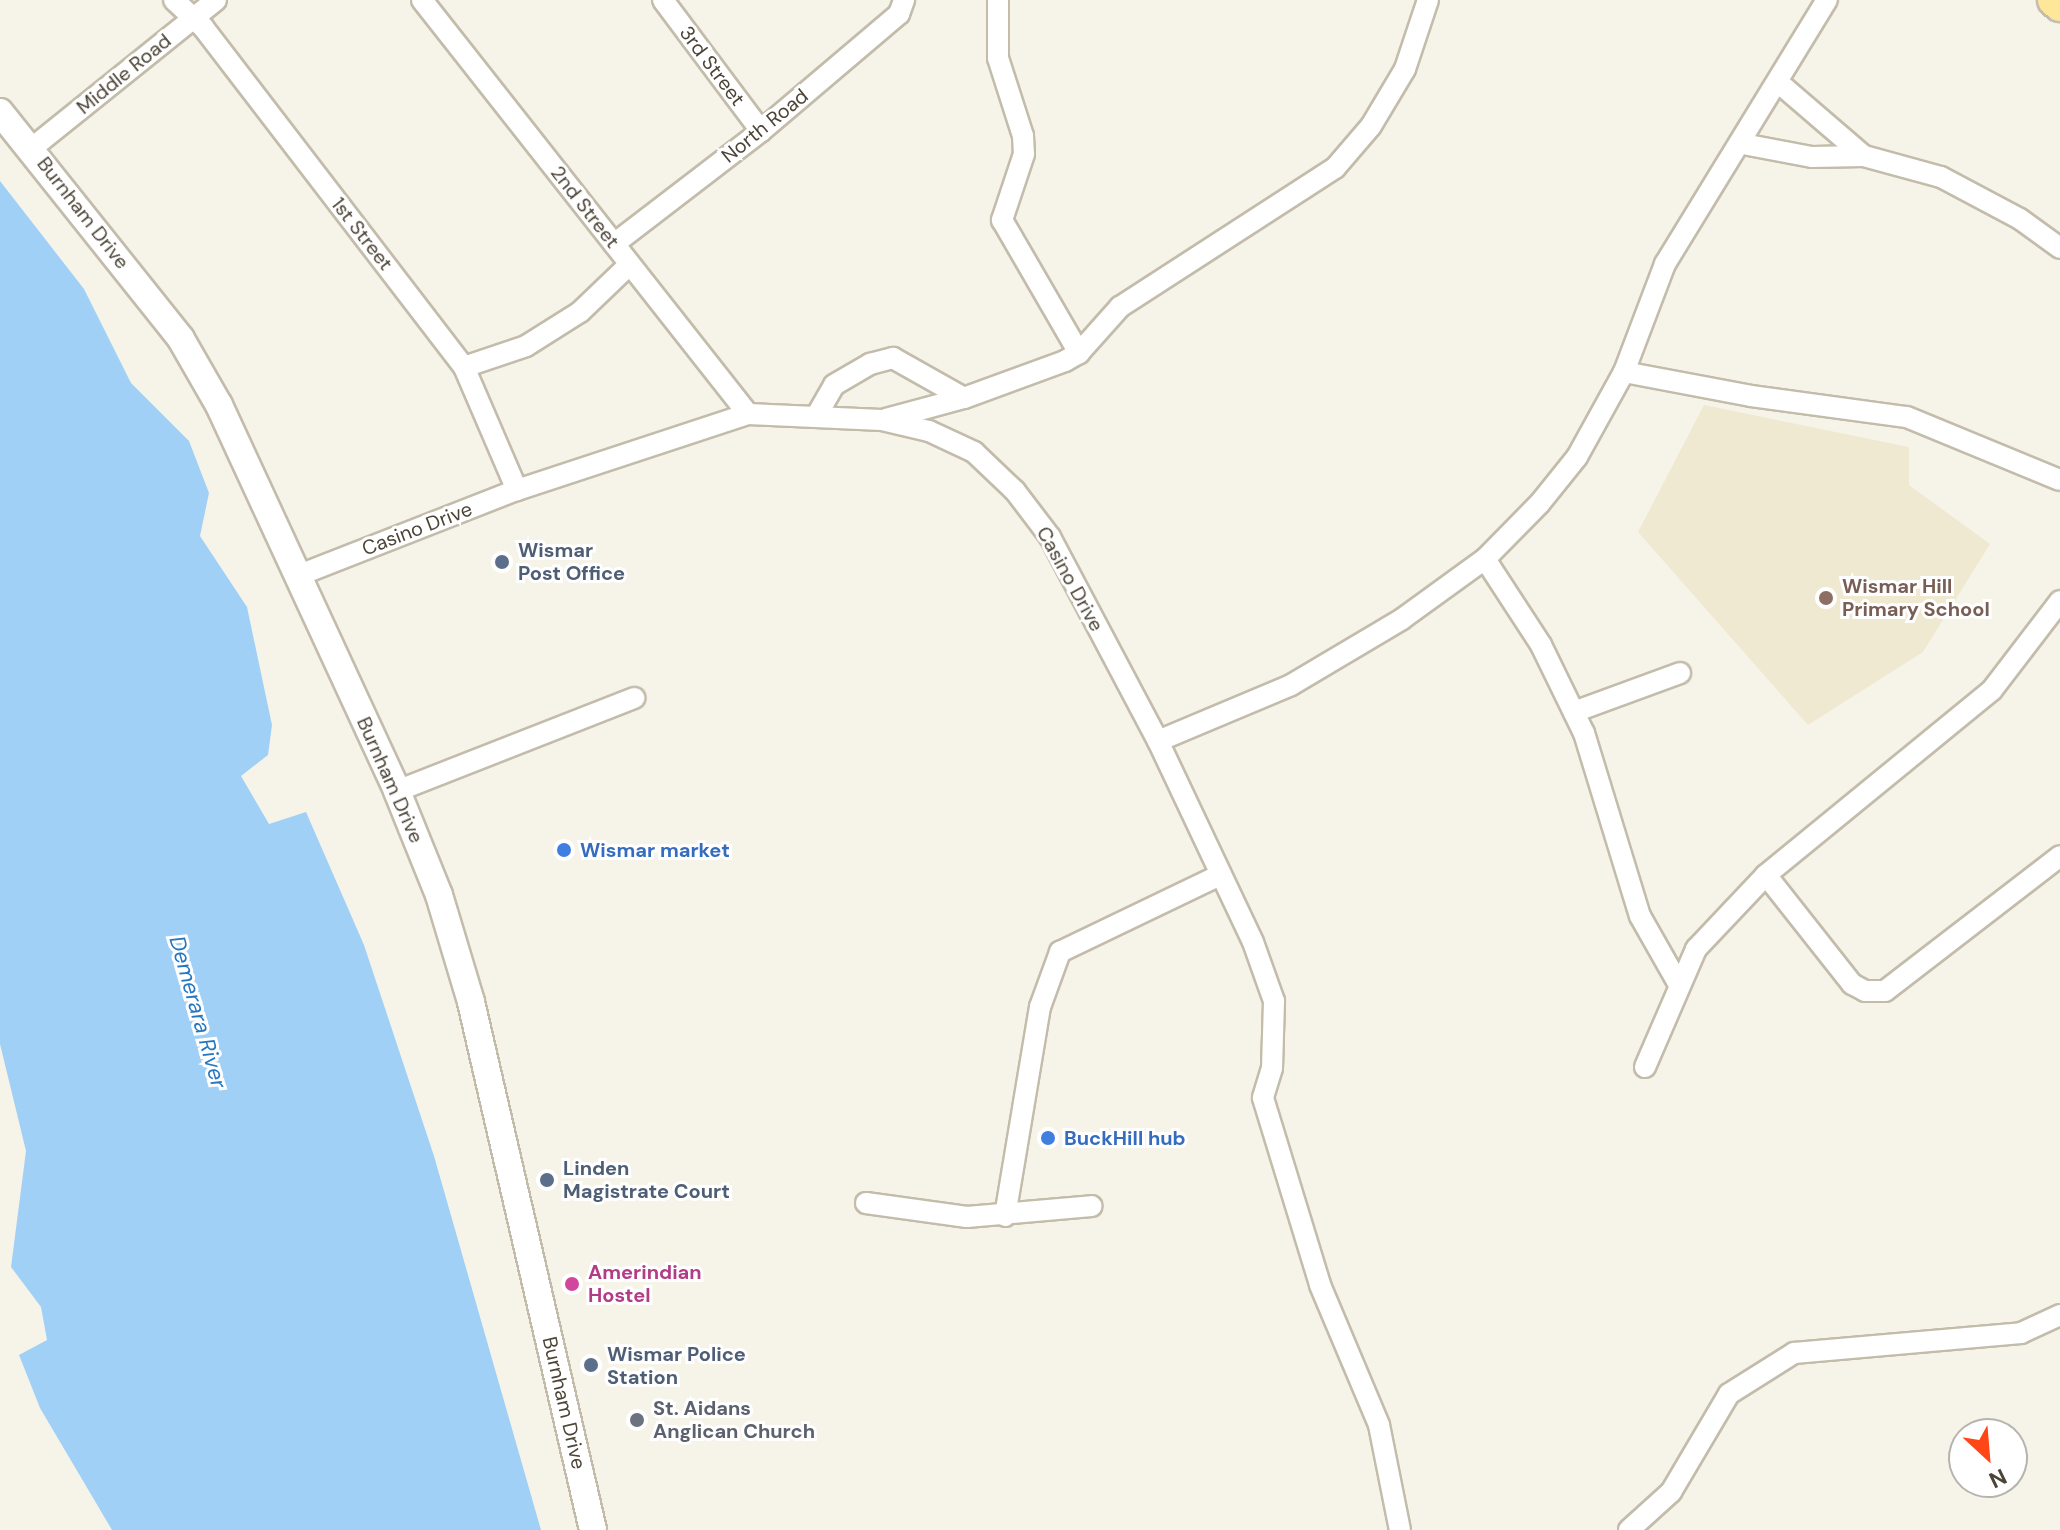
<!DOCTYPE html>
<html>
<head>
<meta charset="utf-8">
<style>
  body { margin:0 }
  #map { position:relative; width:2060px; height:1530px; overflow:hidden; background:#f6f3e9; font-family:"DM Sans",sans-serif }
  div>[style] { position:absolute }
  .education>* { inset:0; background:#f0e9d2 }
  .water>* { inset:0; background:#a1d0f7 }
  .roads { filter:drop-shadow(2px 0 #c3bcab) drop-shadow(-2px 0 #c3bcab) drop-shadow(0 2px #c3bcab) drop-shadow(0 -2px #c3bcab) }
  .minor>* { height:20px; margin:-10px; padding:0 10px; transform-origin:10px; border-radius:10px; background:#fff }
  .tertiary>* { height:26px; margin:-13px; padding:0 13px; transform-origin:13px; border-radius:13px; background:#fff }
  .primary>* { height:32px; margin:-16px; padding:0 16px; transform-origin:16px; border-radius:16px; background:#ffe799 }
  .dots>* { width:22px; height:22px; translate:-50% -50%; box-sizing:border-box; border:4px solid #fff; border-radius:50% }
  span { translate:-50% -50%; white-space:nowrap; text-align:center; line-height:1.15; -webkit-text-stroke:6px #fff; paint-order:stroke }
  .street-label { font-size:20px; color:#4b4437 }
  .service-label { font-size:20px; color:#4e5e75; font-weight:700 }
  .left { translate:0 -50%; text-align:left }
  .education-label { font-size:20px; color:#785e54; font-weight:700 }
  .shop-label { font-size:20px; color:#366cbe; font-weight:700 }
  .hotel-label { font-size:20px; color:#b23c85; font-weight:700 }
  .worship-label { font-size:20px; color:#5b616d; font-weight:700 }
  .water-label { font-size:22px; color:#2577c2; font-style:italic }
  .north { position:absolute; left:1948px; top:1418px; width:80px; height:80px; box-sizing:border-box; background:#fff; border:2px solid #b7b4af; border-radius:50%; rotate:154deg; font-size:22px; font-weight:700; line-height:32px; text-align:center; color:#4b4437 }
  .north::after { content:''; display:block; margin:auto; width:28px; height:36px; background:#ff4617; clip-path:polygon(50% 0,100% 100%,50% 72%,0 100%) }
</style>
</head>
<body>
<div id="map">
  <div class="education">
    <i style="clip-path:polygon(1704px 405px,1909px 447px,1909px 485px,1990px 544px,1923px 652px,1808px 725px,1638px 532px)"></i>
  </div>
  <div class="water">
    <i style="clip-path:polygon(0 181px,84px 289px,131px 383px,189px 441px,209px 493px,200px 536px,247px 607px,272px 725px,268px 755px,241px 776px,269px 824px,306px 812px,364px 945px,434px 1156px,541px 1530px,112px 1530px,40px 1408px,19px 1355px,47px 1340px,41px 1307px,11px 1267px,26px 1151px,0 1044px)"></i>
  </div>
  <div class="roads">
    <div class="minor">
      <i style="left:174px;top:0;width:40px;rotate:43deg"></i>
      <i style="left:203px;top:27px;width:429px;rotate:52.5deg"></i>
      <i style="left:464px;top:367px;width:134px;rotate:66.7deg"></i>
      <i style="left:422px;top:0;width:527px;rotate:51.78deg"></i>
      <i style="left:663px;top:0;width:164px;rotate:53.2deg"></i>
      <i style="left:998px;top:0;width:58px;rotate:90deg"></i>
      <i style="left:998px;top:58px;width:82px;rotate:72.2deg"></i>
      <i style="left:1023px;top:136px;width:18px;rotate:87deg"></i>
      <i style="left:1024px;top:154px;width:70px;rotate:108.4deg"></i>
      <i style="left:1002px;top:220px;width:154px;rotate:59.9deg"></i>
      <i style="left:1779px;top:83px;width:112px;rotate:40.7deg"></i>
      <i style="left:1743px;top:144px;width:70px;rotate:10.7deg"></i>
      <i style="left:1812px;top:157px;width:52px;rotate:-1.1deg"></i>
      <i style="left:1864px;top:156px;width:80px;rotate:15.3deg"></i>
      <i style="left:1941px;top:177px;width:89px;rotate:28deg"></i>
      <i style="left:2020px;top:219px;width:49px;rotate:35.9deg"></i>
      <i style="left:32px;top:148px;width:236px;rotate:-38.8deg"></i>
      <i style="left:614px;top:244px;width:185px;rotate:-37.5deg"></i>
      <i style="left:761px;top:131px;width:181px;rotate:-40.3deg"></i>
      <i style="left:899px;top:14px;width:15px;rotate:-70deg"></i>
      <i style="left:464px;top:367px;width:65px;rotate:-18.7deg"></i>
      <i style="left:526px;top:346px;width:64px;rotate:-32.2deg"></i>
      <i style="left:580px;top:312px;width:69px;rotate:-43.8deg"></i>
      <i style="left:1624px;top:372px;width:129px;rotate:10.7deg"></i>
      <i style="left:1751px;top:396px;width:157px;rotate:7.7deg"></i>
      <i style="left:1907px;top:417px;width:165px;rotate:22.4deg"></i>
      <i style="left:818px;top:413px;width:32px;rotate:-60deg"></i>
      <i style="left:834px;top:385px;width:42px;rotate:-30.3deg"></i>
      <i style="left:870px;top:364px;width:24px;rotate:-15deg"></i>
      <i style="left:893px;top:358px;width:81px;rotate:29.4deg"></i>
      <i style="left:886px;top:419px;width:81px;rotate:-15.1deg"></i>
      <i style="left:964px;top:398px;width:108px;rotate:-20.1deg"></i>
      <i style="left:1065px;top:361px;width:16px;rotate:-30deg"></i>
      <i style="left:1079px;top:353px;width:62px;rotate:-48.3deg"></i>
      <i style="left:1120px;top:307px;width:256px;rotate:-32.9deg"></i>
      <i style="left:1335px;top:168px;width:55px;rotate:-49.4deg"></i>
      <i style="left:1371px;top:126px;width:66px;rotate:-59.2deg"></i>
      <i style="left:1405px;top:69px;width:73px;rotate:-71.6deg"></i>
      <i style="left:1485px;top:559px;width:103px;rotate:56.9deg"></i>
      <i style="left:1541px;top:645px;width:98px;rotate:64deg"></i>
      <i style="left:1584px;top:733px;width:191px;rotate:73deg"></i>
      <i style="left:1640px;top:916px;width:77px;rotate:60.4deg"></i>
      <i style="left:297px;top:576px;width:236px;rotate:-21.4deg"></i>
      <i style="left:517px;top:490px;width:243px;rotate:-18.2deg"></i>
      <i style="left:748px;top:414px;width:134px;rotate:2.6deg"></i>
      <i style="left:882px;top:420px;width:48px;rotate:13.2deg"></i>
      <i style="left:929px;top:431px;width:50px;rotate:25deg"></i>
      <i style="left:974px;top:452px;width:57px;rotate:43.6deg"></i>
      <i style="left:1015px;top:491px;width:58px;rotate:52.7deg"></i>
      <i style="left:1050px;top:537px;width:231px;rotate:62.1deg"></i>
      <i style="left:1158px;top:741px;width:222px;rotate:64.7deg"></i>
      <i style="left:1253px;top:942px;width:63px;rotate:70.4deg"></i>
      <i style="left:1274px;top:1001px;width:67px;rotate:91.7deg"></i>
      <i style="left:1272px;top:1068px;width:31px;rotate:107deg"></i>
      <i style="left:1263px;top:1098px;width:195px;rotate:73deg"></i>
      <i style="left:1320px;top:1285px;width:152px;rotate:67.1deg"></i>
      <i style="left:1379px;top:1425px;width:107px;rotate:78.7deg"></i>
      <i style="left:1574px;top:712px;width:113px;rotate:-20.2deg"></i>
      <i style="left:1158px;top:741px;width:144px;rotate:-22.8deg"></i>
      <i style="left:1291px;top:685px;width:129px;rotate:-30.7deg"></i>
      <i style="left:1402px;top:619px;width:102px;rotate:-35.9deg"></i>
      <i style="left:1485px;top:559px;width:78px;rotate:-45.5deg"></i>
      <i style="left:1540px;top:503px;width:59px;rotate:-51.2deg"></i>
      <i style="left:1577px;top:457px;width:97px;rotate:-61.1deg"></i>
      <i style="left:1624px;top:372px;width:116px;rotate:-69.2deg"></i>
      <i style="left:1665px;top:264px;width:310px;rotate:-58.5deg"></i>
      <i style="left:397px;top:791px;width:255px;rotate:-21.4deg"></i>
      <i style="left:1766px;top:875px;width:139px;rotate:51.7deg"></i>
      <i style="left:1852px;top:984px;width:15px;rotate:28deg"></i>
      <i style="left:1865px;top:991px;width:20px"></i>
      <i style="left:1885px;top:991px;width:221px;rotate:-37.6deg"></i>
      <i style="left:1645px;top:1067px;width:129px;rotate:-66.6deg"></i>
      <i style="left:1696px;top:949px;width:102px;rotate:-46.6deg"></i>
      <i style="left:1766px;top:875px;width:292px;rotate:-39.3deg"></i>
      <i style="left:1992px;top:690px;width:112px;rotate:-52.6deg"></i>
      <i style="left:866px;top:1203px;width:102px;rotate:7.9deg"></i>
      <i style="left:967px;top:1217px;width:125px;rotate:-5deg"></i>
      <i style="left:1005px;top:1216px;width:212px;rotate:-80.5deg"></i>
      <i style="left:1040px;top:1007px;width:59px;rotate:-70deg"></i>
      <i style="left:1060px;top:952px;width:178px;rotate:-25.7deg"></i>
      <i style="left:1629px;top:1530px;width:57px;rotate:-42.1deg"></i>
      <i style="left:1671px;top:1492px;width:114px;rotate:-59.4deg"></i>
      <i style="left:1729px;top:1394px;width:77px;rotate:-32.2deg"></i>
      <i style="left:1794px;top:1353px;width:228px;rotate:-5deg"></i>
      <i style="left:2021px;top:1333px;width:43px;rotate:-24.8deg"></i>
    </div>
    <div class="tertiary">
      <i style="left:0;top:112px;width:290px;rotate:51.4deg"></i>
      <i style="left:181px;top:339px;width:76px;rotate:60.1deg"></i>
      <i style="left:219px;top:405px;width:425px;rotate:65.2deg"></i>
      <i style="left:397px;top:791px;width:112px;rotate:68deg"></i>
      <i style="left:439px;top:895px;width:112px;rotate:73.3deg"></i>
      <i style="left:471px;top:1002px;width:542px;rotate:76.99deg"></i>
    </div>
    <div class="primary">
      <i style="left:2054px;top:0;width:8px;rotate:40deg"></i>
    </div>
  </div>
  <div class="dots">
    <i style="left:502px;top:562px;background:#5c6f8a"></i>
    <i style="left:1826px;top:598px;background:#8d6e63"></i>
    <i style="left:564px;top:850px;background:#3f7fe0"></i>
    <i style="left:1048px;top:1138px;background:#3f7fe0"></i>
    <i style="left:547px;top:1180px;background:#5c6f8a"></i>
    <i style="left:572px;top:1284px;background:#d1479c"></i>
    <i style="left:591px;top:1365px;background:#5c6f8a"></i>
    <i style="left:637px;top:1420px;background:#6b7280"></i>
  </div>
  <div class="street-label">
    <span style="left:712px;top:66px;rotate:53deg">3rd Street</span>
    <span style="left:124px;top:74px;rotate:-39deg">Middle Road</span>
    <span style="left:765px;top:126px;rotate:-39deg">North Road</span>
    <span style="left:585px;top:207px;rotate:52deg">2nd Street</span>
    <span style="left:83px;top:213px;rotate:52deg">Burnham Drive</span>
    <span style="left:362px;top:234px;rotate:52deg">1st Street</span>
    <span style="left:417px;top:529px;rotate:-21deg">Casino Drive</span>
    <span style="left:1070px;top:579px;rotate:61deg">Casino Drive</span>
    <span style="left:390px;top:780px;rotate:66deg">Burnham Drive</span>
    <span style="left:564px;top:1403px;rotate:77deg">Burnham Drive</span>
  </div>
  <div class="service-label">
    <span class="left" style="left:518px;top:562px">Wismar<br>Post Office</span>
    <span class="left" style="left:563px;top:1180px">Linden<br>Magistrate Court</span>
    <span class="left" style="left:607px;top:1366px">Wismar Police<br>Station</span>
  </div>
  <div class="education-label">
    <span class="left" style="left:1842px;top:598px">Wismar Hill<br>Primary School</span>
  </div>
  <div class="shop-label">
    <span class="left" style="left:580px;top:850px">Wismar market</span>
    <span class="left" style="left:1064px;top:1138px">BuckHill hub</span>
  </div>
  <div class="hotel-label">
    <span class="left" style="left:588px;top:1284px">Amerindian<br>Hostel</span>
  </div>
  <div class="worship-label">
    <span class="left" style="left:653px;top:1420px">St. Aidans<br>Anglican Church</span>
  </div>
  <div class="water-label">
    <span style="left:198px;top:1012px;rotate:74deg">Demerara River</span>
  </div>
  <div class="north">N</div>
</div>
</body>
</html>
